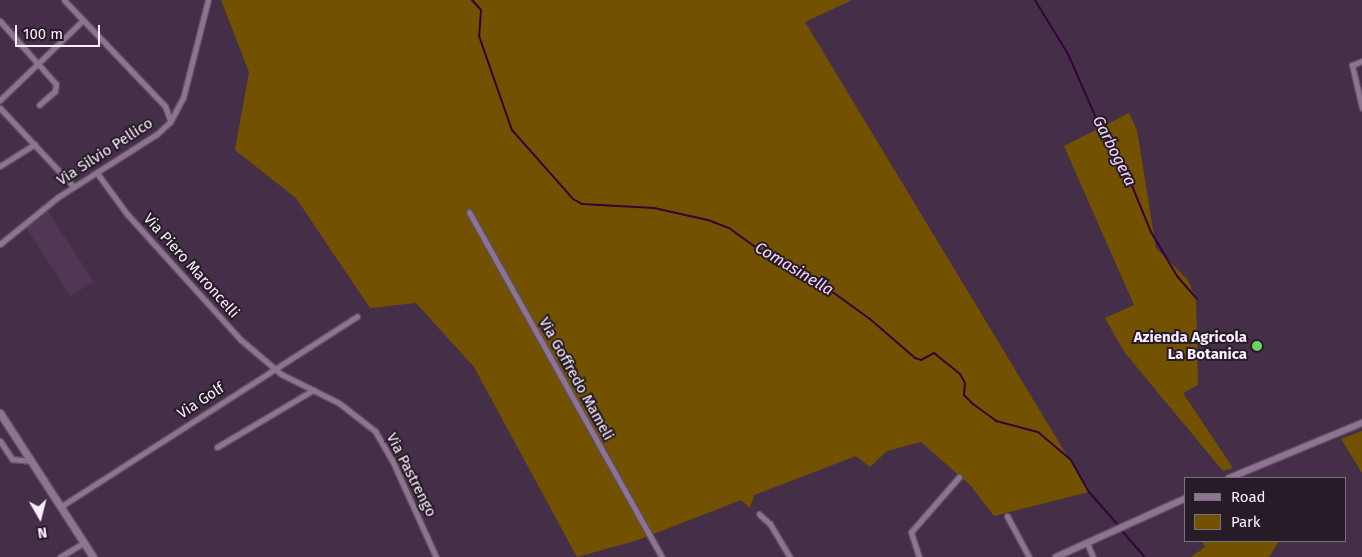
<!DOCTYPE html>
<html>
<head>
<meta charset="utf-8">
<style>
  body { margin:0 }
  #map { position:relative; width:1362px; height:557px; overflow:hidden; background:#452f48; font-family:"Fira Sans",sans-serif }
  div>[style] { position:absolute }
  .built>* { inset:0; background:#523655 }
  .green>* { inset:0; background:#725200 }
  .stream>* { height:2px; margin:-1px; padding:0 1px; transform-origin:1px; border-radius:1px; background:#330439 }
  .roads { filter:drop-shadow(1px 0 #624e64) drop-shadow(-1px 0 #624e64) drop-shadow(0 1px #624e64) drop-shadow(0 -1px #624e64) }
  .minor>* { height:5px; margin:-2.5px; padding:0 2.5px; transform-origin:2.5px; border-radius:2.5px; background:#8d7490 }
  .tertiary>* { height:6px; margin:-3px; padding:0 3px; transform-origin:3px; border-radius:3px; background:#8d7490 }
  .secondary>* { height:7px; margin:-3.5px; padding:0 3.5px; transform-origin:3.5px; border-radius:3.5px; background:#8d7490 }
  .dots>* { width:14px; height:14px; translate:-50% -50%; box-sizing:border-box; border:2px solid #261c27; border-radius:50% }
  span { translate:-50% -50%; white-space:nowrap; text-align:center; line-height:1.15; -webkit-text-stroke:4px #261c27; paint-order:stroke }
  .street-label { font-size:15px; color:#fdefff }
  .poi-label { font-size:15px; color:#fdefff; font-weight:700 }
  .right { translate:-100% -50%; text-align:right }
  .water-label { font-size:16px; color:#f9d6fd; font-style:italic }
  .legend { position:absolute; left:1184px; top:477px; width:162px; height:65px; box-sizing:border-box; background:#261c27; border:1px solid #7c707d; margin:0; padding:6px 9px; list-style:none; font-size:15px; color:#fdefff }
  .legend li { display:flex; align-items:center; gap:10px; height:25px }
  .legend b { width:25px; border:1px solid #7c707d }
  .north { position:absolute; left:15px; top:492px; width:50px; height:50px; -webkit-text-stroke:4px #261c27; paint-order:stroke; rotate:172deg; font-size:14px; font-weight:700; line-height:20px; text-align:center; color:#fdefff }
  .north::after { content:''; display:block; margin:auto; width:18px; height:22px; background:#fdefff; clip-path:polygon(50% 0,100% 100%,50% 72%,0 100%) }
  .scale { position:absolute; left:15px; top:25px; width:85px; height:22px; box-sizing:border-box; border:2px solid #fdefff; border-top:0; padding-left:6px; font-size:15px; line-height:18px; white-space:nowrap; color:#fdefff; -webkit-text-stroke:4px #261c27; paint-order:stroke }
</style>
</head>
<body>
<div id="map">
  <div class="built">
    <i style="clip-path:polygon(47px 210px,94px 282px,70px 296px,26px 227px)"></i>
  </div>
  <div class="green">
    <i style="clip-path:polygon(221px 0,852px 0,805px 22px,1089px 492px,994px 516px,971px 486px,921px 442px,887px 451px,870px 467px,856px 456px,754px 495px,750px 508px,741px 500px,638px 540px,577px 557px,474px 367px,416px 303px,370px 308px,296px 198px,235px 150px,249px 72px)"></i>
    <i style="clip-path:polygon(1129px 113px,1137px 130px,1156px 248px,1188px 280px,1196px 300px,1198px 385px,1183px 393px,1233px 468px,1223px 471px,1125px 353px,1105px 318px,1134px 305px,1064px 146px)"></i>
    <i style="clip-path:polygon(1362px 431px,1362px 473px,1341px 439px)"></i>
    <i style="clip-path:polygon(1202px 541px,1279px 541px,1269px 557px,1191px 557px,1205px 547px)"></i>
  </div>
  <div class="stream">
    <i style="left:472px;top:0;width:13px;rotate:48deg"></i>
    <i style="left:481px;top:10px;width:26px;rotate:94deg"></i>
    <i style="left:479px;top:36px;width:100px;rotate:70.7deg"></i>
    <i style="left:512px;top:130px;width:92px;rotate:48.5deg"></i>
    <i style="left:573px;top:199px;width:10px;rotate:29deg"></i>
    <i style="left:582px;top:204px;width:72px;rotate:3.2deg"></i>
    <i style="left:654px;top:208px;width:55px;rotate:12.5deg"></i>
    <i style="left:708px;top:220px;width:22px;rotate:21deg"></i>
    <i style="left:729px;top:228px;width:67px;rotate:35.8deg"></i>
    <i style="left:783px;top:267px;width:40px;rotate:23.4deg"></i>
    <i style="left:820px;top:283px;width:62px;rotate:35.8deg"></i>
    <i style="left:870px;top:319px;width:60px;rotate:40.9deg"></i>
    <i style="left:915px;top:358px;width:6px;rotate:18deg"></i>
    <i style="left:921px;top:360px;width:15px;rotate:-28deg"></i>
    <i style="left:934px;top:353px;width:33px;rotate:39deg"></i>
    <i style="left:960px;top:374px;width:10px;rotate:61deg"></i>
    <i style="left:965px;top:383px;width:12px;rotate:95deg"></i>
    <i style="left:964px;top:395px;width:13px;rotate:45deg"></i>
    <i style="left:973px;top:404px;width:29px;rotate:36deg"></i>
    <i style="left:996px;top:421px;width:43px;rotate:14.7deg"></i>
    <i style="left:1038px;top:432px;width:43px;rotate:40.3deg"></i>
    <i style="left:1071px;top:460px;width:37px;rotate:61deg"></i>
    <i style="left:1089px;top:492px;width:45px;rotate:48.6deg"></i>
    <i style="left:1035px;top:0;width:63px;rotate:58.6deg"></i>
    <i style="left:1068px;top:54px;width:82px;rotate:66.3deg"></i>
    <i style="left:1101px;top:129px;width:54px;rotate:60.1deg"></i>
    <i style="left:1128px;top:176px;width:61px;rotate:67.7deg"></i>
    <i style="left:1151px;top:232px;width:51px;rotate:59.4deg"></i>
    <i style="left:1177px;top:276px;width:30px;rotate:49deg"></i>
    <i style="left:1123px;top:532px;width:33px;rotate:49deg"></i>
  </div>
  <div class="roads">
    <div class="minor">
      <i style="left:64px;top:0;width:146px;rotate:46.4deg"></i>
      <i style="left:165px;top:106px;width:15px;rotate:70deg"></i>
      <i style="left:0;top:21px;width:84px;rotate:48.4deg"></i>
      <i style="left:56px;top:84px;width:7px;rotate:98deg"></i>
      <i style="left:55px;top:91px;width:21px;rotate:139deg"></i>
      <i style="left:1362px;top:61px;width:11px;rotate:158deg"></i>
      <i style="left:1352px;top:65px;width:44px;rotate:76.9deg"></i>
      <i style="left:0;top:100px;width:115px;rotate:-43.9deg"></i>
      <i style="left:0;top:108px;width:108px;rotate:46.9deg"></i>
      <i style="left:0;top:166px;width:41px;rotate:-32.2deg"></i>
      <i style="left:97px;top:173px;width:51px;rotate:53.8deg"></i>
      <i style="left:127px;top:214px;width:170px;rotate:47.9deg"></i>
      <i style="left:241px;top:340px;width:52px;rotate:40.4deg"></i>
      <i style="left:281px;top:374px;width:65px;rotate:26.6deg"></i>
      <i style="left:339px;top:403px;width:46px;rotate:37.9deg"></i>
      <i style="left:375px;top:431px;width:34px;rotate:60deg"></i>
      <i style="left:392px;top:460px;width:107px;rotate:65.6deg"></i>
      <i style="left:469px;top:212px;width:395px;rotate:60.8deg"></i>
      <i style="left:0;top:244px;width:75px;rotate:-39deg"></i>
      <i style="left:58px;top:197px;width:117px;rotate:-32.5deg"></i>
      <i style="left:157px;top:134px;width:18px;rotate:-43deg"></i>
      <i style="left:170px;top:122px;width:27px;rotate:-62deg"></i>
      <i style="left:183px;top:98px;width:101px;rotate:-75.7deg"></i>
      <i style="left:0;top:441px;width:22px;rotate:56deg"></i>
      <i style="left:12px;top:459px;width:18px;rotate:6deg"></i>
      <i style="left:217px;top:447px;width:112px;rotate:-30.7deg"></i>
      <i style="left:60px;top:507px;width:353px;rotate:-32.7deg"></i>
      <i style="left:759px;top:514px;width:15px;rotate:42deg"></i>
      <i style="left:770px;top:524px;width:39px;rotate:59deg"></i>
      <i style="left:1007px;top:516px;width:47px;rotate:61.8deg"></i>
      <i style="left:1087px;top:543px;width:15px;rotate:67deg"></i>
      <i style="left:60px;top:557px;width:27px;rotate:-31deg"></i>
      <i style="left:919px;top:557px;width:26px;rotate:-108deg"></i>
      <i style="left:911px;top:532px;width:73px;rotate:-48.9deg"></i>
    </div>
    <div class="tertiary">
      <i style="left:1229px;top:478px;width:144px;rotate:-22.5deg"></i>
      <i style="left:1056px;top:557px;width:143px;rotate:-24.4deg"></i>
    </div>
    <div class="secondary">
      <i style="left:0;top:413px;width:171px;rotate:57.1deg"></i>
    </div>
  </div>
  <div class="dots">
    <i style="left:1257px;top:346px;background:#6ad364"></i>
  </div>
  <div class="street-label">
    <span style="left:105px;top:152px;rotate:-33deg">Via Silvio Pellico</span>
    <span style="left:191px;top:266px;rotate:48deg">Via Piero Maroncelli</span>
    <span style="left:576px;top:379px;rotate:61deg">Via Goffredo Mameli</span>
    <span style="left:201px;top:401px;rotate:-33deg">Via Golf</span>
    <span style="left:411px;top:475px;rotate:63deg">Via Pastrengo</span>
  </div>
  <div class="poi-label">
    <span class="right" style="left:1247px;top:346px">Azienda Agricola<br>La Botanica</span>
  </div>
  <div class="water-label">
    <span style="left:1114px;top:151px;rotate:63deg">Garbogera</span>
    <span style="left:794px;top:269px;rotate:31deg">Comasinella</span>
  </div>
  <ul class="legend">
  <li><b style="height:6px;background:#8d7490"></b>Road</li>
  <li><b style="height:14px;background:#725200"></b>Park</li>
  </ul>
  <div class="north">N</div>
  <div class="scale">100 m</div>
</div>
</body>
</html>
